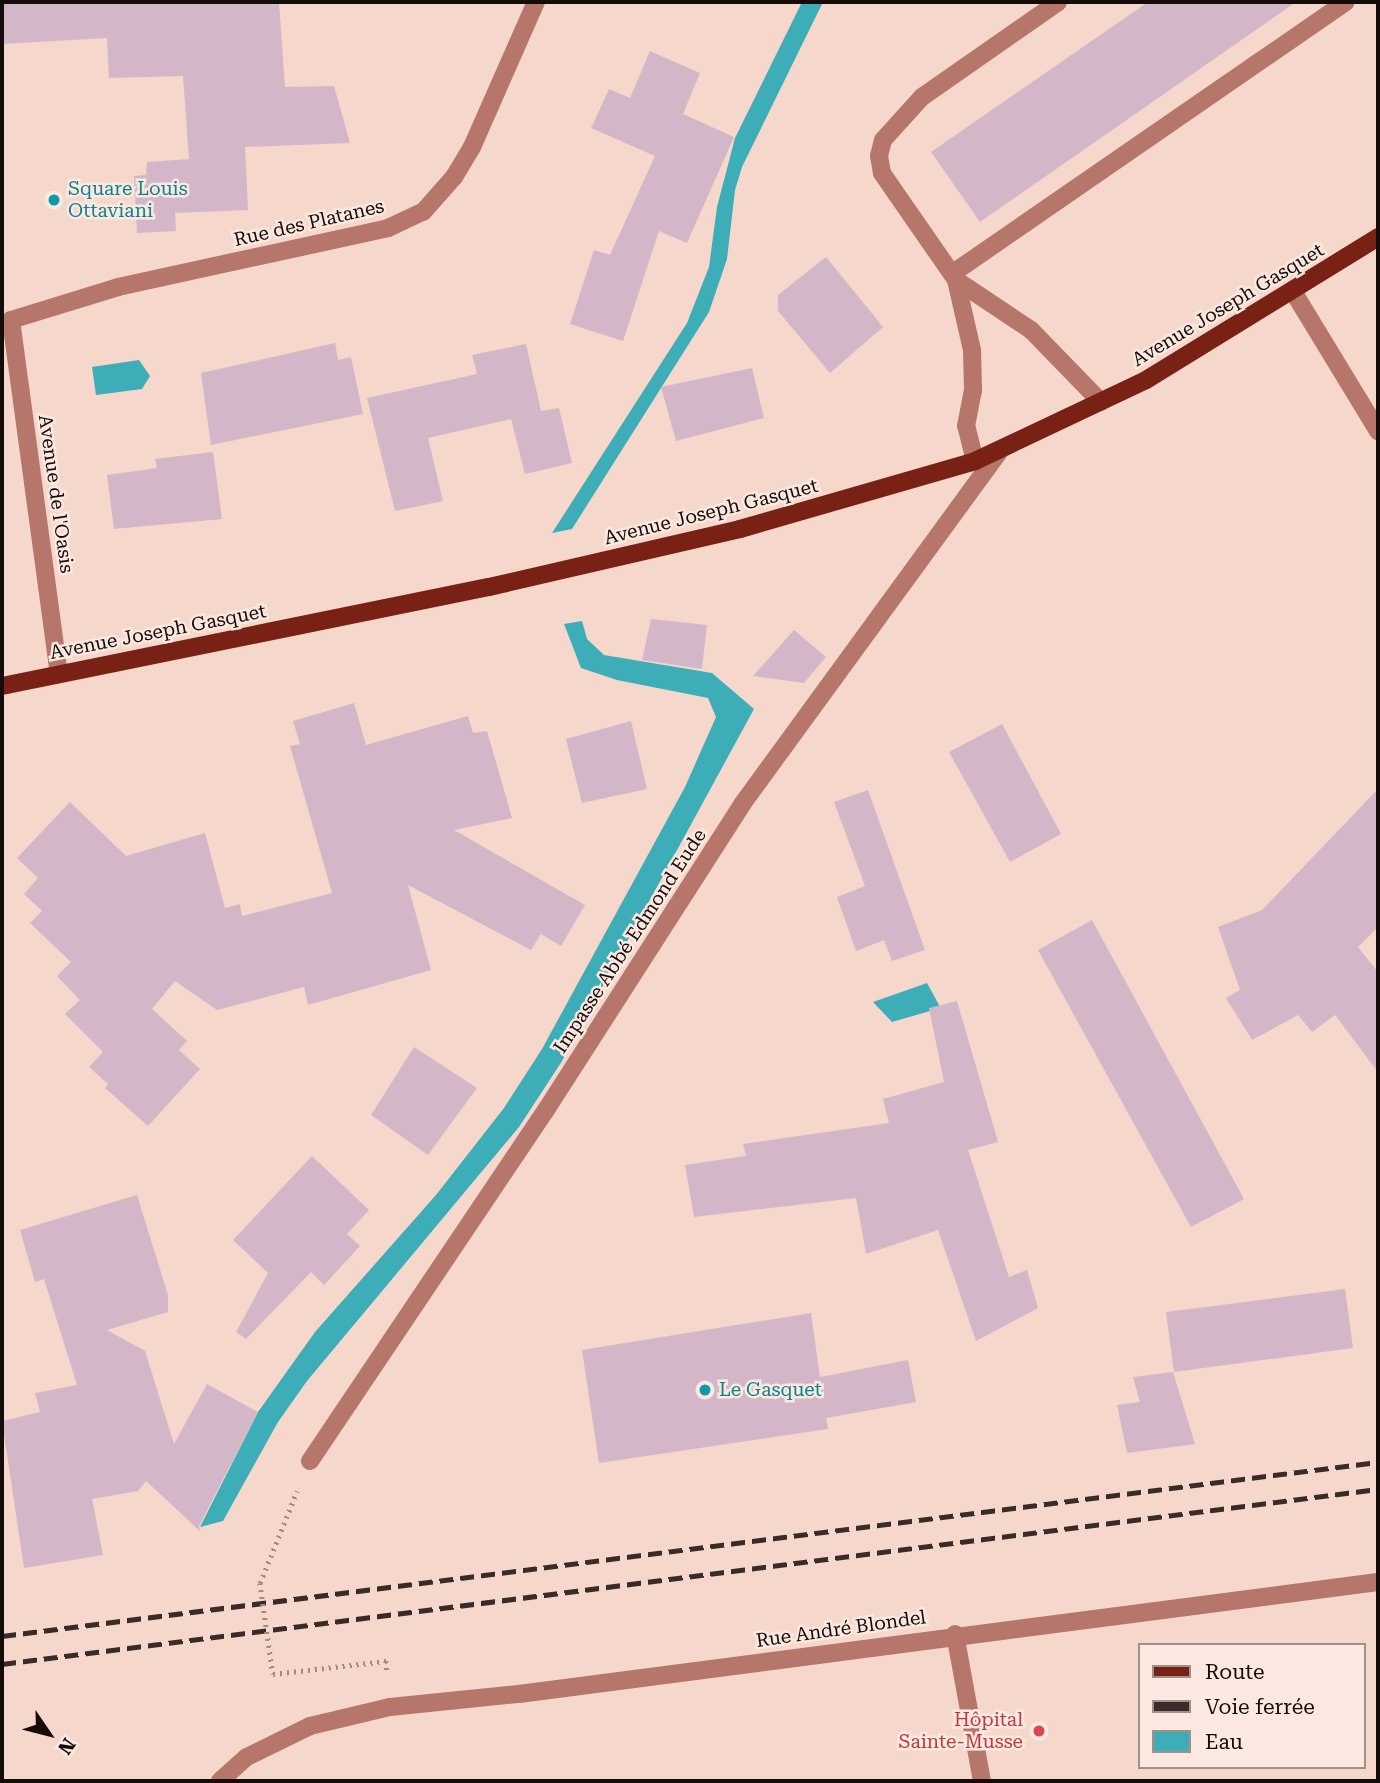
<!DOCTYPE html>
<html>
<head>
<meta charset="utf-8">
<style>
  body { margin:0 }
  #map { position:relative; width:1380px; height:1783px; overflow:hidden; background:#f6d7cb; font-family:"Roboto Serif",serif }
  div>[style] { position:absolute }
  .water>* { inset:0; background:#3daeb7 }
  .building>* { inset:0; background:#d3b7c8 }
  .path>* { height:4.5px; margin-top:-2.25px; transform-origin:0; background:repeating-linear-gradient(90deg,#a28a82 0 2px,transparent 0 7px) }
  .lane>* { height:18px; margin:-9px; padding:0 9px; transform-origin:9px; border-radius:9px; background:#b7766b }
  .street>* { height:18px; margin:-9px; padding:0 9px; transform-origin:9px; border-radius:9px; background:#b7766b }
  .primary>* { height:18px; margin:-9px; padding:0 9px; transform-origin:9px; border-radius:9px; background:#7a2115 }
  .rail>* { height:5px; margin-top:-2.5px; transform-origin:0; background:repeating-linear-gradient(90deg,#392b27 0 14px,transparent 0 21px) }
  .path-bridge>* { height:4.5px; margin-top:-2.25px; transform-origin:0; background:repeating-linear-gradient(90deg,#a28a82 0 2px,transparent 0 7px) }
  .dots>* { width:19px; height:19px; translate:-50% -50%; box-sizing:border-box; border:4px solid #fbe8e0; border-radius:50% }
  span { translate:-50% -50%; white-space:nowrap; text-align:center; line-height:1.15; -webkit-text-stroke:5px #fbe8e0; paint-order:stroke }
  .culture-label { font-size:19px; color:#0d838f }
  .left { translate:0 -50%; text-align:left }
  .street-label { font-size:19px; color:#150b08 }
  .health-label { font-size:19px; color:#be3a42 }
  .right { translate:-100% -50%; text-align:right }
  .frame { position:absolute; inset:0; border:4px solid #150b08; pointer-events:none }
  .legend { position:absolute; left:1138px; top:1643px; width:228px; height:126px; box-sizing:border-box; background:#fbe8e0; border:2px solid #9f908a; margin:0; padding:9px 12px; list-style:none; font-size:21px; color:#150b08 }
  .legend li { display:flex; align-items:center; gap:14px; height:35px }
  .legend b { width:35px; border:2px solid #9f908a }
  .north { position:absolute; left:14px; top:1699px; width:70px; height:70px; -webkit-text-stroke:5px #fbe8e0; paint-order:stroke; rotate:125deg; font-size:19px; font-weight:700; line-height:28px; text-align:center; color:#150b08 }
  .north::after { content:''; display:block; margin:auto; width:24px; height:32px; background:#150b08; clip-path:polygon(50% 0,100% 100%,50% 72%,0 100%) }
</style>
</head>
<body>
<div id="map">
  <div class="water">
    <i style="clip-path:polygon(802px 2px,823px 2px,742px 167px,735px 190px,727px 259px,709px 312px,572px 529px,552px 533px,687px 323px,709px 267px,717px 207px,735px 138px)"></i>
    <i style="clip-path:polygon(139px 360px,150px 376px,142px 389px,96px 395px,92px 367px)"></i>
    <i style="clip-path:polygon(582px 621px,587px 639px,604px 655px,712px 673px,754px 709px,562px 1061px,519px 1127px,307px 1381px,278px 1422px,223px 1521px,200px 1527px,258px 1412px,315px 1332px,436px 1195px,504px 1108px,542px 1049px,685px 787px,716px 717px,708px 698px,617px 680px,581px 668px,564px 624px)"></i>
    <i style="clip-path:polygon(927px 983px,939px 1005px,937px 1009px,892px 1022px,873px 1002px)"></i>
  </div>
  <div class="building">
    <i style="clip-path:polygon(2px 2px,279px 2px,285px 87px,334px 86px,350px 143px,245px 147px,248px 210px,175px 213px,176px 231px,137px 233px,134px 176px,146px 175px,147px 162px,189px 159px,183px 76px,109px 78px,107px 38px,2px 44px)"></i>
    <i style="clip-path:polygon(1148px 2px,1296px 2px,980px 222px,931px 152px)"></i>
    <i style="clip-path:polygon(650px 51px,700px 73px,683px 114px,734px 137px,687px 243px,659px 231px,623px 341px,570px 324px,594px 250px,610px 255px,655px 156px,591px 128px,609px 89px,630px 98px)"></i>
    <i style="clip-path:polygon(826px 257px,883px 327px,830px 373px,778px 311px,778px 295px)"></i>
    <i style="clip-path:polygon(335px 343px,338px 360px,351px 357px,363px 414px,211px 445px,201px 373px)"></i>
    <i style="clip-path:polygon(526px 344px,541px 411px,559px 408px,572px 463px,525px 474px,511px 419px,428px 438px,443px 501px,395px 511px,367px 398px,477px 374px,472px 355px)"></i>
    <i style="clip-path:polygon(752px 368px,764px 418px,676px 441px,661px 387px)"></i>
    <i style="clip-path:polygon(213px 452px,222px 519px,114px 529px,107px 475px,157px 468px,155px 459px)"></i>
    <i style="clip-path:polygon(651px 619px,707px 625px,702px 669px,642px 660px)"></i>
    <i style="clip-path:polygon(794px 630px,826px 657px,804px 683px,753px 676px)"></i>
    <i style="clip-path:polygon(354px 703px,366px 745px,468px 716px,473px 733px,487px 731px,512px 818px,454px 830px,585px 905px,561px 946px,541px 934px,531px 950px,408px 885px,431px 970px,308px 1005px,304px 987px,217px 1010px,175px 981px,152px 1009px,187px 1041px,179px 1050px,200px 1069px,148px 1126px,105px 1088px,108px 1084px,89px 1067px,103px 1052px,65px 1014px,80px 1000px,57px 976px,71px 962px,30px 923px,42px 911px,24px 894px,38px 878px,17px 858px,70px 802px,126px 856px,205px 833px,225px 908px,240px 904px,242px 916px,332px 893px,290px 746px,300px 744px,293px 721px)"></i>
    <i style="clip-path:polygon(631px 721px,647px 789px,582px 803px,566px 739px)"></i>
    <i style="clip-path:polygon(1002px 724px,1061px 834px,1010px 862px,949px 752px)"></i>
    <i style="clip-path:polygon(1378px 789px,1378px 927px,1358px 947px,1378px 972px,1378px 1072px,1335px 1015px,1312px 1032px,1298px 1015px,1252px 1040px,1226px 998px,1240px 990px,1218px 927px,1262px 910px)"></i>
    <i style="clip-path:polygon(868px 790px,925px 950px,892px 961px,884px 940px,856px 951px,837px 897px,865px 886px,834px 802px)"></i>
    <i style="clip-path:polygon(1092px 920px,1244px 1199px,1191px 1227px,1038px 950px)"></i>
    <i style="clip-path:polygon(957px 1001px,998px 1142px,968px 1150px,1009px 1277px,1027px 1270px,1038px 1308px,976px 1341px,938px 1230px,866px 1254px,856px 1198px,694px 1217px,685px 1165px,746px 1156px,743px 1144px,889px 1123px,883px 1099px,944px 1082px,929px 1008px)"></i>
    <i style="clip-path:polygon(414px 1047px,477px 1088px,428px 1155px,371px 1115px)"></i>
    <i style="clip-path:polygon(312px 1156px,369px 1210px,347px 1234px,360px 1246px,324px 1285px,311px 1272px,246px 1339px,236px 1332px,268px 1273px,233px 1240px)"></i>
    <i style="clip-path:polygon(137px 1195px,168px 1295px,168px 1312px,107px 1330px,145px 1351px,174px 1444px,207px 1384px,258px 1412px,199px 1526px,200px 1531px,146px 1481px,138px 1491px,92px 1499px,103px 1555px,24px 1568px,2px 1421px,40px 1412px,35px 1393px,77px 1385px,44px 1279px,35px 1282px,20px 1230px)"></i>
    <i style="clip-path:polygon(1345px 1289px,1353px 1348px,1174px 1372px,1166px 1312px)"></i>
    <i style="clip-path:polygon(811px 1313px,820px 1377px,908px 1360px,916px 1402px,826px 1418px,828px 1429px,599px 1463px,582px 1350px)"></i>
    <i style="clip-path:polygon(1173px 1372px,1195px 1444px,1127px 1453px,1117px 1405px,1140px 1402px,1133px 1377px)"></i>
  </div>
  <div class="path">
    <i style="left:260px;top:1583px;width:99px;rotate:-68.1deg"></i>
    <i style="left:273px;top:1674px;width:114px;rotate:-6.6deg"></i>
    <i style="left:386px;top:1661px;width:12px;rotate:85deg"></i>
  </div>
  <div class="lane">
    <i style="left:953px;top:273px;width:477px;rotate:-34.6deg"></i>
    <i style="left:956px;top:280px;width:130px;rotate:-124.7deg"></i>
    <i style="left:882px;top:173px;width:17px;rotate:-100deg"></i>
    <i style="left:879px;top:156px;width:16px;rotate:-76deg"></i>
    <i style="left:883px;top:140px;width:58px;rotate:-47.8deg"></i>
    <i style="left:922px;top:97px;width:166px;rotate:-34.9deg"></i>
    <i style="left:975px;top:461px;width:36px;rotate:-104deg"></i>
    <i style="left:966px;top:426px;width:37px;rotate:-79deg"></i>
    <i style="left:973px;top:390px;width:40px;rotate:-91.4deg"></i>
    <i style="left:972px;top:350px;width:72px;rotate:-102.9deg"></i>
    <i style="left:956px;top:280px;width:90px;rotate:33.7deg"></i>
    <i style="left:1031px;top:330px;width:100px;rotate:45.8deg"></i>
    <i style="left:955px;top:1634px;width:149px;rotate:79.6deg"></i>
  </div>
  <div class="street">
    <i style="left:1294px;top:293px;width:162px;rotate:58.7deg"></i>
    <i style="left:11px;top:320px;width:112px;rotate:-17.1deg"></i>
    <i style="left:118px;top:287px;width:276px;rotate:-12.3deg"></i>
    <i style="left:388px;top:228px;width:38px;rotate:-25deg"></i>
    <i style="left:423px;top:212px;width:47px;rotate:-48.5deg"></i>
    <i style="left:454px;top:177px;width:35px;rotate:-59deg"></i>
    <i style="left:472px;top:147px;width:158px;rotate:-66.2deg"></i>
    <i style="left:11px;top:320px;width:357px;rotate:82.3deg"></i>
    <i style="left:310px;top:1461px;width:423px;rotate:-56.1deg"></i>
    <i style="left:546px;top:1110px;width:365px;rotate:-57.3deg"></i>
    <i style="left:743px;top:803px;width:434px;rotate:-53.9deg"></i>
    <i style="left:220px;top:1781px;width:36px;rotate:-42deg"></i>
    <i style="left:247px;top:1757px;width:70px;rotate:-26.2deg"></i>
    <i style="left:310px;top:1726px;width:82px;rotate:-13.4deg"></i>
    <i style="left:390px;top:1707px;width:130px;rotate:-5.8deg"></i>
    <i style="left:519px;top:1694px;width:866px;rotate:-7.43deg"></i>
  </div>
  <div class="primary">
    <i style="left:2px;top:686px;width:497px;rotate:-11.5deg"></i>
    <i style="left:489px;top:587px;width:258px;rotate:-13deg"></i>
    <i style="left:740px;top:529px;width:245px;rotate:-16.1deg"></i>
    <i style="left:975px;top:461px;width:189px;rotate:-25.3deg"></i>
    <i style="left:1146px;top:380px;width:273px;rotate:-31.6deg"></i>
  </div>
  <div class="rail">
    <i style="left:2px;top:1636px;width:1387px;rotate:-7.21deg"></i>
    <i style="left:2px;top:1664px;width:1387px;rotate:-7.25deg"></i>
  </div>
  <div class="path-bridge">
    <i style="left:260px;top:1583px;width:92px;rotate:81.9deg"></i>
  </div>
  <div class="dots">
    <i style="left:54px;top:200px;background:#0f9aa8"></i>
    <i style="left:705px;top:1390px;background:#0f9aa8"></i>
    <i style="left:1039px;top:1731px;background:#e0444e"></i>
  </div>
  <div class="culture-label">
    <span class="left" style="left:68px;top:200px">Square Louis<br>Ottaviani</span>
    <span class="left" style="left:719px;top:1390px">Le Gasquet</span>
  </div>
  <div class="street-label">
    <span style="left:309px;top:223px;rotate:-13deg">Rue des Platanes</span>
    <span style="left:1228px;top:305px;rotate:-31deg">Avenue Joseph Gasquet</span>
    <span style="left:56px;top:494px;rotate:82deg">Avenue de l'Oasis</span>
    <span style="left:711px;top:512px;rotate:-14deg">Avenue Joseph Gasquet</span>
    <span style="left:158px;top:632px;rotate:-11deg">Avenue Joseph Gasquet</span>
    <span style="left:630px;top:941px;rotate:-57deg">Impasse Abbé Edmond Eude</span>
    <span style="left:841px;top:1629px;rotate:-8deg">Rue André Blondel</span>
  </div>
  <div class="health-label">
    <span class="right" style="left:1023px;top:1731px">Hôpital<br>Sainte-Musse</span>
  </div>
  <div class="frame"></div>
  <ul class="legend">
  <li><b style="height:9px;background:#7a2115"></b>Route</li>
  <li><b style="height:9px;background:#392b27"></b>Voie ferrée</li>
  <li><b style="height:19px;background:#3daeb7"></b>Eau</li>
  </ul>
  <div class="north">N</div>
</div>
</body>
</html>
